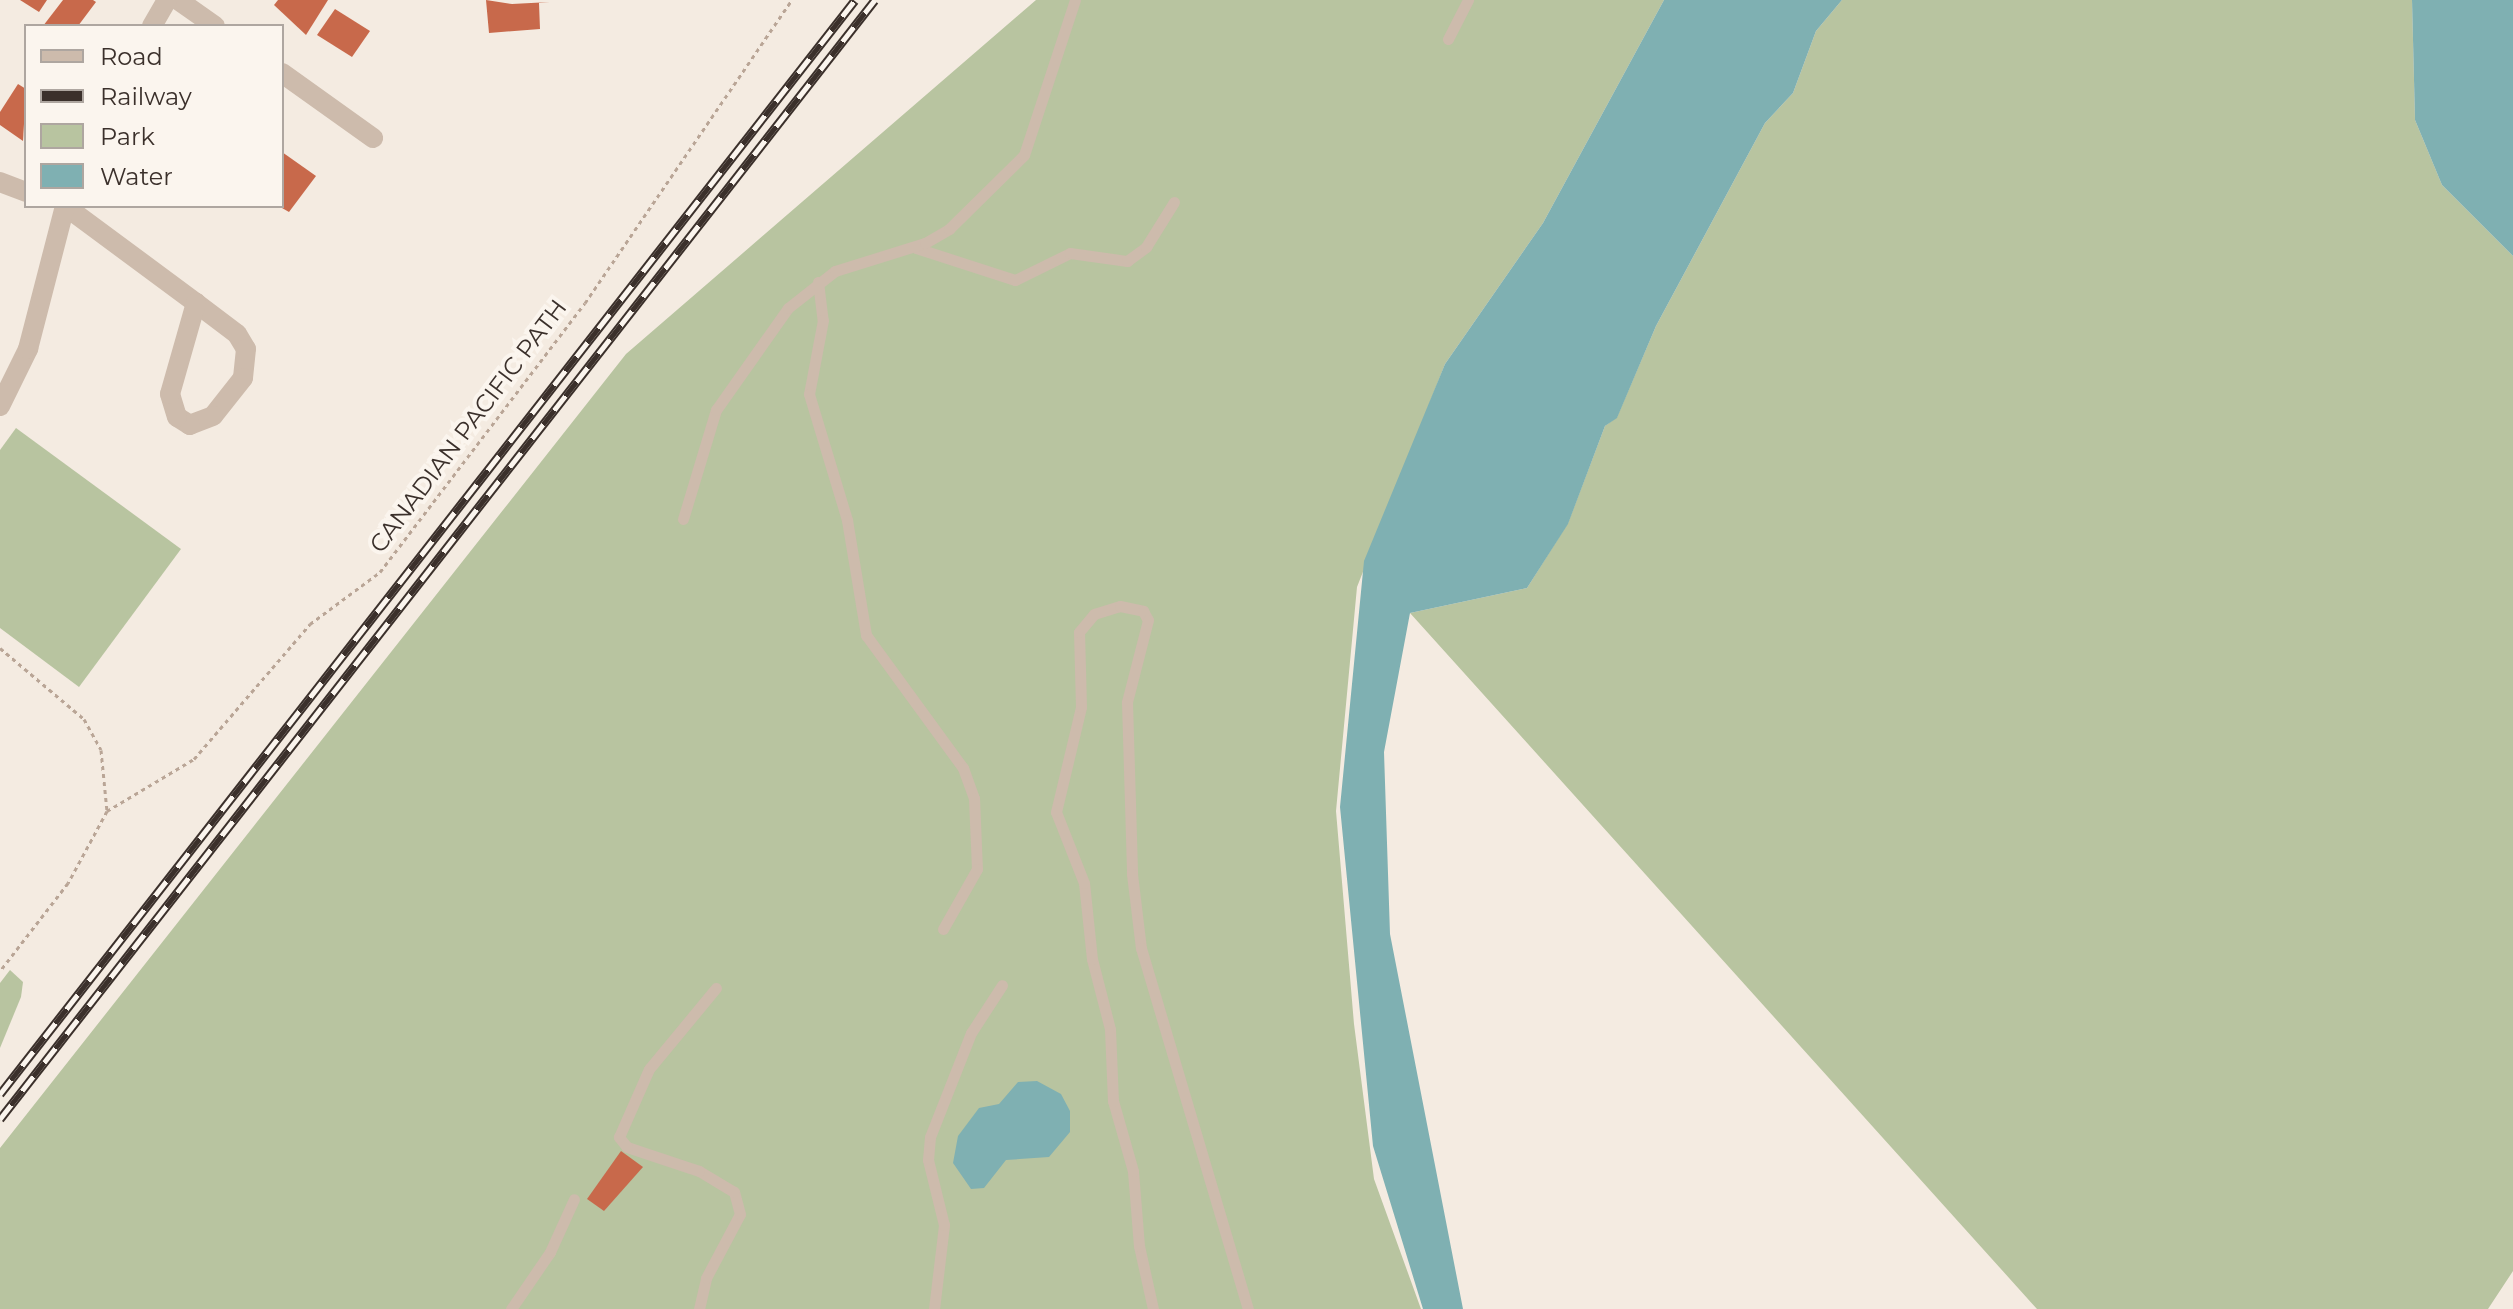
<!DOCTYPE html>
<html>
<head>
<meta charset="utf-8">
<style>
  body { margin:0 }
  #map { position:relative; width:2513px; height:1309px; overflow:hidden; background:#f4ebe1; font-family:Montserrat,sans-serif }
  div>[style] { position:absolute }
  .green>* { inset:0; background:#b8c4a0 }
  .water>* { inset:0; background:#7fb0b2 }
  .building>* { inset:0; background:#c8694b }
  .path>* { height:3px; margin-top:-1.5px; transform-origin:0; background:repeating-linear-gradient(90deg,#b9a596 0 4px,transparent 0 8px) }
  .service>* { height:11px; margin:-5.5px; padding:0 5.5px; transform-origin:5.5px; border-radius:5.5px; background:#cdbbac }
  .minor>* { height:20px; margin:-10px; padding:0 10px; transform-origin:10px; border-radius:10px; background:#cdbbac }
  .rail>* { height:9px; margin-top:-4.5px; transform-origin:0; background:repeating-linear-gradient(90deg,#fbf5ee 0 18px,#3b302b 0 36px); box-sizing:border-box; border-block:2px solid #3b302b }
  span { translate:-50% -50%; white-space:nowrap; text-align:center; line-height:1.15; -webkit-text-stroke:8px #fbf5ee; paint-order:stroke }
  .street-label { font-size:24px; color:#3b302b }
  .legend { position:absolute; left:24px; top:24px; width:260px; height:184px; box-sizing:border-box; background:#fbf5ee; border:2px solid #aea6a0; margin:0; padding:10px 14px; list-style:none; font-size:24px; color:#3b302b }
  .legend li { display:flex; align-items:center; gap:16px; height:40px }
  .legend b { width:40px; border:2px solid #aea6a0 }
</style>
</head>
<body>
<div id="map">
  <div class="green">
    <i style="clip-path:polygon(1036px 0,1664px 0,1543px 223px,1445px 364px,1357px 587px,1336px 811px,1354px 1024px,1374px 1179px,1421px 1309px,0 1309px,0 1148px,626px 354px)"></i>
    <i style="clip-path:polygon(1842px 0,2412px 0,2415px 120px,2442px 185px,2513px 256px,2513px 1271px,2488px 1309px,2037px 1309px,1410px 613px,1527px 588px,1568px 523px,1605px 426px,1617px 417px,1656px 326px,1765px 123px,1793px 93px,1816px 31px)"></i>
    <i style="clip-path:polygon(16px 428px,181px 549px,79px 687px,0 628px,0 450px)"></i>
    <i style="clip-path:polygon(10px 970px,23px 982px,21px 997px,0 1048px,0 983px)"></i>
  </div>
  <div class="water">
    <i style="clip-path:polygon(1664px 0,1842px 0,1816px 31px,1793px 93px,1765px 123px,1656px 326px,1617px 418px,1605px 426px,1568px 524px,1527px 588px,1410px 613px,1384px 752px,1390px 934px,1463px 1309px,1423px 1309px,1373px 1146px,1340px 807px,1364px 561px,1445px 364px,1543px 223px)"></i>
    <i style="clip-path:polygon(2412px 0,2513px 0,2513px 256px,2442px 185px,2415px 120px)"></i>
    <i style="clip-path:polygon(1018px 1082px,1037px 1081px,1061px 1094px,1070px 1111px,1070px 1132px,1049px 1157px,1006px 1160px,984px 1188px,971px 1189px,953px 1163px,958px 1136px,979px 1108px,999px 1104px)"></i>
  </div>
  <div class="building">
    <i style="clip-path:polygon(20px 0,47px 0,39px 12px)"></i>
    <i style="clip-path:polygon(63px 0,93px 0,96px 2px,78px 26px,43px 26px)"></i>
    <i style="clip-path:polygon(278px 0,328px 0,306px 35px,274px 5px)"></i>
    <i style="clip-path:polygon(486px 0,512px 4px,550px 2px,539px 3px,540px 29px,489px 33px)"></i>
    <i style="clip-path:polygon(335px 9px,370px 31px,352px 57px,317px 35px)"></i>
    <i style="clip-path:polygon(18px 84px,26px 89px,23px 141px,0 125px,0 112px)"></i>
    <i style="clip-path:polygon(282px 152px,316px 176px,289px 212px,282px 208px)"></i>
    <i style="clip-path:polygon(621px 1151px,643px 1167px,604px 1211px,587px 1199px)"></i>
  </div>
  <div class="path">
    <i style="left:0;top:648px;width:110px;rotate:40.2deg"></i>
    <i style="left:84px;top:719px;width:35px;rotate:61deg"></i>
    <i style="left:101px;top:750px;width:61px;rotate:84.4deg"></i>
    <i style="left:107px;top:811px;width:82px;rotate:118.4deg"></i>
    <i style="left:68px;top:883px;width:111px;rotate:127.7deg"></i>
    <i style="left:107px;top:811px;width:101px;rotate:-30.9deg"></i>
    <i style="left:194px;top:759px;width:178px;rotate:-49.3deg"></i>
    <i style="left:310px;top:624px;width:87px;rotate:-36.6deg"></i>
    <i style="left:380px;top:572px;width:338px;rotate:-52.7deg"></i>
    <i style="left:585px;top:303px;width:367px;rotate:-55.7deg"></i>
  </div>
  <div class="service">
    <i style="left:1448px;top:39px;width:44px;rotate:-62.9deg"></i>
    <i style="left:916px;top:248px;width:104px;rotate:17.9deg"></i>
    <i style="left:1015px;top:280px;width:61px;rotate:-26.1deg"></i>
    <i style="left:1070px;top:253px;width:58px;rotate:8deg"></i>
    <i style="left:1127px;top:261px;width:24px;rotate:-36deg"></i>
    <i style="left:1146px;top:247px;width:53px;rotate:-58.1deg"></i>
    <i style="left:818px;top:282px;width:38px;rotate:83deg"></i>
    <i style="left:823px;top:320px;width:75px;rotate:100.7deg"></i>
    <i style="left:809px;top:394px;width:132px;rotate:73.2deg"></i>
    <i style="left:847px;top:520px;width:117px;rotate:80.6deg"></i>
    <i style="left:866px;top:635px;width:165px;rotate:53.9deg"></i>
    <i style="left:963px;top:768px;width:32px;rotate:70deg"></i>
    <i style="left:974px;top:798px;width:71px;rotate:87.6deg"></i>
    <i style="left:977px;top:869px;width:69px;rotate:119.5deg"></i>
    <i style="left:683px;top:519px;width:114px;rotate:-73.2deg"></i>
    <i style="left:716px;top:410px;width:125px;rotate:-54.8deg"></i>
    <i style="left:788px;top:308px;width:60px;rotate:-38.2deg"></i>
    <i style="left:835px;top:271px;width:94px;rotate:-17.3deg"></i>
    <i style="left:925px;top:243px;width:28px;rotate:-30deg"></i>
    <i style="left:949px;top:229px;width:105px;rotate:-44.6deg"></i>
    <i style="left:1024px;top:155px;width:163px;rotate:-71.8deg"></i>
    <i style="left:511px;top:1309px;width:69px;rotate:-55.6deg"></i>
    <i style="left:550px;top:1252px;width:58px;rotate:-65.6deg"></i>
    <i style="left:699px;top:1309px;width:32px;rotate:-77deg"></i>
    <i style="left:706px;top:1278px;width:72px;rotate:-62deg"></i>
    <i style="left:740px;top:1214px;width:23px;rotate:-105deg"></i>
    <i style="left:734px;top:1192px;width:41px;rotate:-149deg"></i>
    <i style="left:699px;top:1171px;width:76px;rotate:-161.6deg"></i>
    <i style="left:627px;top:1147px;width:13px;rotate:-129deg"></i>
    <i style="left:619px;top:1137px;width:74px;rotate:-66.2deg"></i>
    <i style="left:649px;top:1069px;width:105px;rotate:-50.4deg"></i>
    <i style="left:934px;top:1309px;width:85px;rotate:-83.2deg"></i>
    <i style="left:944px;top:1225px;width:67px;rotate:-103.8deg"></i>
    <i style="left:928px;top:1160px;width:23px;rotate:-85deg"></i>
    <i style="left:930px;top:1137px;width:112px;rotate:-68.5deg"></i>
    <i style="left:971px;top:1033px;width:57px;rotate:-57.1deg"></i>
    <i style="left:1153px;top:1309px;width:65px;rotate:-102.5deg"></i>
    <i style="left:1139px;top:1246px;width:75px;rotate:-94.6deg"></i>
    <i style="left:1133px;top:1171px;width:73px;rotate:-105.9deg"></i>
    <i style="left:1113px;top:1101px;width:72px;rotate:-92.4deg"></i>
    <i style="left:1110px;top:1029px;width:72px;rotate:-104.4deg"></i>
    <i style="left:1092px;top:959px;width:76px;rotate:-96deg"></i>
    <i style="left:1084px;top:883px;width:76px;rotate:-111.5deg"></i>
    <i style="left:1056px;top:812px;width:108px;rotate:-76.6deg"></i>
    <i style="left:1081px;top:707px;width:75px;rotate:-91.5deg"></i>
    <i style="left:1079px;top:632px;width:23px;rotate:-50deg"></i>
    <i style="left:1094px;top:614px;width:27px;rotate:-17deg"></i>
    <i style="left:1120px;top:606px;width:24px;rotate:12deg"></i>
    <i style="left:1143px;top:611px;width:10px;rotate:61deg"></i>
    <i style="left:1148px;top:620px;width:85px;rotate:104.4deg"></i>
    <i style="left:1127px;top:702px;width:172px;rotate:88.3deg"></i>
    <i style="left:1132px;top:874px;width:75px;rotate:83.1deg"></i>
    <i style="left:1141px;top:948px;width:377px;rotate:73.5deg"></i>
  </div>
  <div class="minor">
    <i style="left:178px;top:0;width:45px;rotate:35.1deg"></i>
    <i style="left:152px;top:26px;width:30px;rotate:-60deg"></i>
    <i style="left:282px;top:73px;width:112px;rotate:35.5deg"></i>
    <i style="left:0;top:182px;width:28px;rotate:21deg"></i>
    <i style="left:65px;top:206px;width:163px;rotate:36.5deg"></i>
    <i style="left:196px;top:303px;width:51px;rotate:37.1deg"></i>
    <i style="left:237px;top:334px;width:17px;rotate:59deg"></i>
    <i style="left:246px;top:349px;width:29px;rotate:96deg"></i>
    <i style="left:243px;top:378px;width:48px;rotate:128.3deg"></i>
    <i style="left:213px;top:416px;width:25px;rotate:159deg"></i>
    <i style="left:190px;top:425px;width:15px;rotate:-148deg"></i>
    <i style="left:177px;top:417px;width:24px;rotate:-107deg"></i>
    <i style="left:170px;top:394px;width:95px;rotate:-74.1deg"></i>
    <i style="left:0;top:406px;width:64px;rotate:-63.8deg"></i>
    <i style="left:28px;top:349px;width:148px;rotate:-75.5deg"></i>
  </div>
  <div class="rail">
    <i style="left:0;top:1094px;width:1388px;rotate:-51.99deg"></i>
    <i style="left:0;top:1119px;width:1420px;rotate:-51.98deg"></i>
  </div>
  <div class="street-label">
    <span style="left:468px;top:426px;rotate:-53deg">CANADIAN PACIFIC PATH</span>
  </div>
  <ul class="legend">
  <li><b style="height:10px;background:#cdbbac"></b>Road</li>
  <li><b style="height:10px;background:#3b302b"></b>Railway</li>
  <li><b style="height:22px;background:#b8c4a0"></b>Park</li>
  <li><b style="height:22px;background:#7fb0b2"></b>Water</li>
  </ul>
</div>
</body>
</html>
